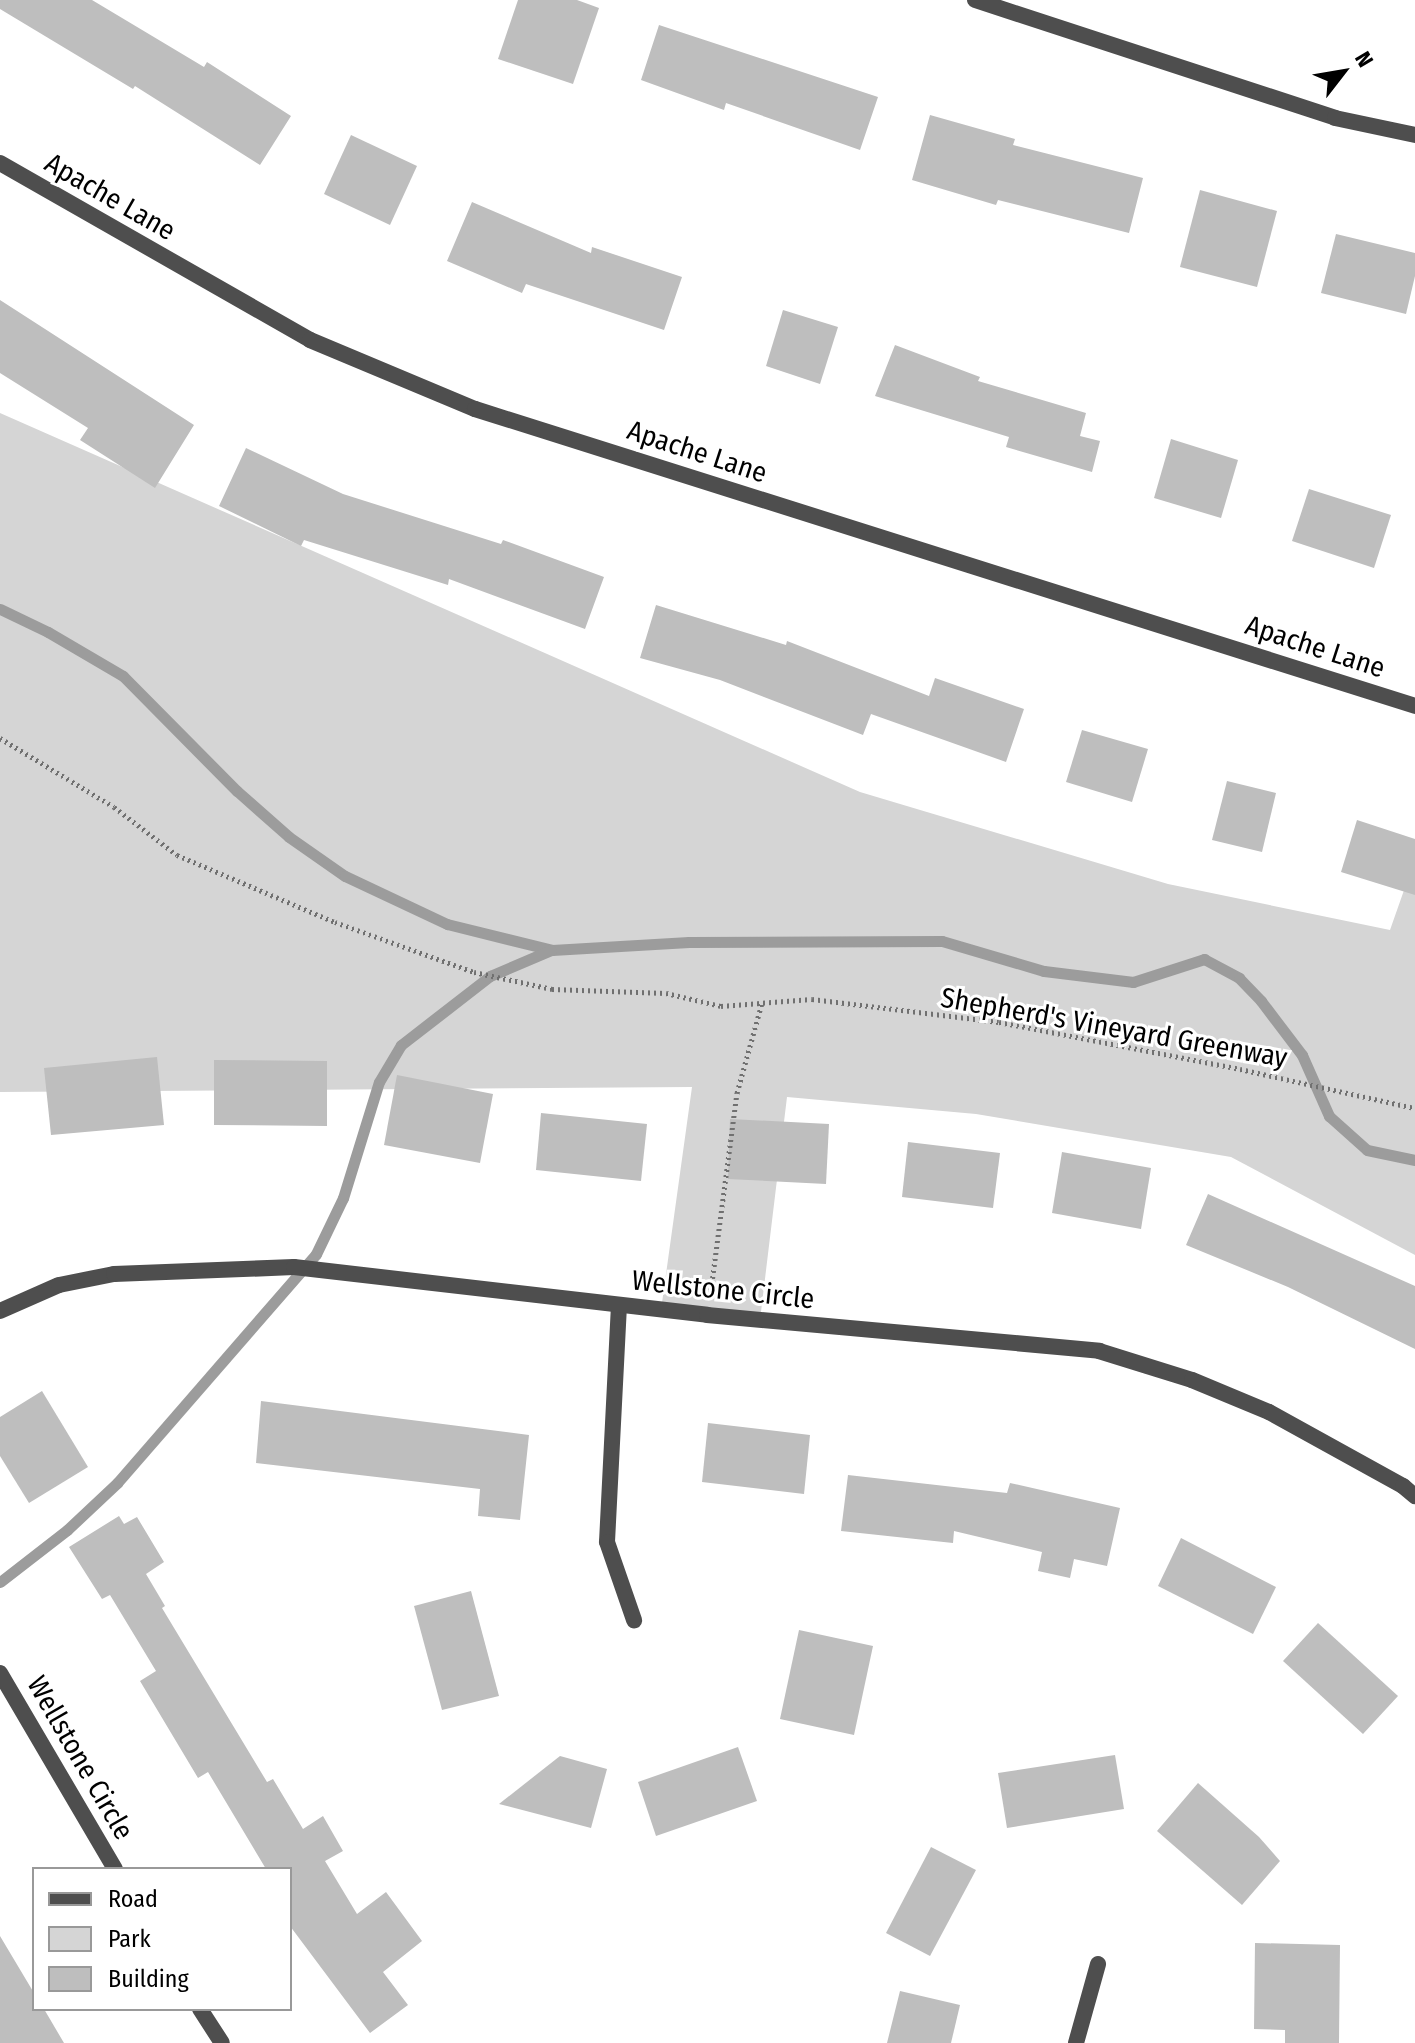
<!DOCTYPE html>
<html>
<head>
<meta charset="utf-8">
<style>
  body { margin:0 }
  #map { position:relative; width:1415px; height:2043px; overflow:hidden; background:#fff; font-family:"Fira Sans Condensed",sans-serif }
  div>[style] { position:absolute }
  .green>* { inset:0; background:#d5d5d5 }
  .stream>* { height:11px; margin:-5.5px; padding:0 5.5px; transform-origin:5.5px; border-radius:5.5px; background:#9c9c9c }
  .building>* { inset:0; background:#bebebe }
  .path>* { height:5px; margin-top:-2.5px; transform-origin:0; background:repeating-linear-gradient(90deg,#707070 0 2px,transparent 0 6px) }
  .street>* { height:16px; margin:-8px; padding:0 8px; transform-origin:8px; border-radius:8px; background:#4e4e4e }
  span { translate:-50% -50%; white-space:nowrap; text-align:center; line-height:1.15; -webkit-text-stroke:6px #fff; paint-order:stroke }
  .street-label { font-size:28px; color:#000 }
  .legend { position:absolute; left:32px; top:1867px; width:260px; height:144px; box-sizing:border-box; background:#fff; border:2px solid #999; margin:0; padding:10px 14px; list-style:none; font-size:24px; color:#000 }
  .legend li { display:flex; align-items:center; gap:16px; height:40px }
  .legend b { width:40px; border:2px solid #999 }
  .north { position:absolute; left:1303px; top:32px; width:80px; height:80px; -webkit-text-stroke:6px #fff; paint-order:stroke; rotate:59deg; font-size:22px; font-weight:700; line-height:32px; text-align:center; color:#000 }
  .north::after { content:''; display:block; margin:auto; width:28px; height:36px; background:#000; clip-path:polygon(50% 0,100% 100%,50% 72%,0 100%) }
</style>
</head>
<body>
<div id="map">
  <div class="green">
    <i style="clip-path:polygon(0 413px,860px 792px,1168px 884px,1390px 930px,1415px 859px,1415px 1255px,1231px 1157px,976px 1114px,787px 1097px,760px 1320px,661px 1310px,692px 1087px,0 1092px)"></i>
  </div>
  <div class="stream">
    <i style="left:0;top:609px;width:53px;rotate:25.6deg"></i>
    <i style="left:48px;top:632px;width:87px;rotate:30.4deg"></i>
    <i style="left:123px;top:676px;width:162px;rotate:45.3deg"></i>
    <i style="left:237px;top:791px;width:69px;rotate:41.5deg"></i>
    <i style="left:289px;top:837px;width:68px;rotate:34.9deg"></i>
    <i style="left:345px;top:876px;width:113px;rotate:25.2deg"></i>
    <i style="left:447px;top:924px;width:108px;rotate:13.9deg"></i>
    <i style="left:552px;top:950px;width:137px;rotate:-3.3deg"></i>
    <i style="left:689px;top:942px;width:253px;rotate:-0.2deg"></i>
    <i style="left:942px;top:941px;width:106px;rotate:16.4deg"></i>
    <i style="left:1044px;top:971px;width:90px;rotate:7deg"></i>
    <i style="left:1133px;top:982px;width:75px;rotate:-17.9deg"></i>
    <i style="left:1204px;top:959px;width:40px;rotate:28deg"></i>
    <i style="left:1239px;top:978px;width:32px;rotate:46deg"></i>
    <i style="left:1261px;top:1001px;width:68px;rotate:52.8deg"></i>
    <i style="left:1302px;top:1055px;width:67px;rotate:66.1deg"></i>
    <i style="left:1329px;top:1116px;width:51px;rotate:41.8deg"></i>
    <i style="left:1367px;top:1150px;width:49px;rotate:11.8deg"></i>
    <i style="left:0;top:1582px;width:85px;rotate:-37.8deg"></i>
    <i style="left:67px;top:1530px;width:69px;rotate:-43.2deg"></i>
    <i style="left:117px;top:1483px;width:303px;rotate:-49deg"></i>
    <i style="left:316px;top:1254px;width:62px;rotate:-64.3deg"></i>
    <i style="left:343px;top:1198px;width:121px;rotate:-72.8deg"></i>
    <i style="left:379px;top:1082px;width:43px;rotate:-59.3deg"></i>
    <i style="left:401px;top:1045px;width:113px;rotate:-37.8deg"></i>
    <i style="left:490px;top:976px;width:66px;rotate:-23.1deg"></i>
  </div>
  <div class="building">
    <i style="clip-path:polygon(0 0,92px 0,204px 67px,207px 62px,291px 116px,260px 165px,135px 86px,133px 89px,0 9px)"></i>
    <i style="clip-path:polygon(518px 0,577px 0,599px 8px,573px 84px,498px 59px)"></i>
    <i style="clip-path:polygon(659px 25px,878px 97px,860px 150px,726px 103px,724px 110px,641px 80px)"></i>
    <i style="clip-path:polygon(930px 115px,1015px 139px,1013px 145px,1143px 178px,1129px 233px,998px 200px,996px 205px,912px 180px)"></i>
    <i style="clip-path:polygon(351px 135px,417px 166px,390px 225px,324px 194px)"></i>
    <i style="clip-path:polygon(1200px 190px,1277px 211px,1257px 287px,1180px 267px)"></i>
    <i style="clip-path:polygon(472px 202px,591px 253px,592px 247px,682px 277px,664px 330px,526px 284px,522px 293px,447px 261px)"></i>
    <i style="clip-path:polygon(1336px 234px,1415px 253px,1415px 276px,1406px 314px,1321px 293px)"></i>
    <i style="clip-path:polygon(0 300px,194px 425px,155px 488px,80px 440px,88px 428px,0 373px)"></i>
    <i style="clip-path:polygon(783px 310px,838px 327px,820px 384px,766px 366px)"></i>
    <i style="clip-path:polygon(895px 345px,980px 377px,978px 381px,1086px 413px,1080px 436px,1100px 441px,1092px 472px,1006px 447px,1009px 437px,875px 396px)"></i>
    <i style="clip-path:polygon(1171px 439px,1238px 460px,1221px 518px,1154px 498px)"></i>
    <i style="clip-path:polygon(246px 448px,343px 494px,501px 544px,503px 540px,604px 577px,585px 629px,449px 579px,448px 585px,304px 540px,301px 546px,219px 506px)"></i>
    <i style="clip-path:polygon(1309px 489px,1391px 515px,1374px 568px,1292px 541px)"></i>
    <i style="clip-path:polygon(656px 605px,786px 645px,787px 641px,929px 696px,935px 678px,1024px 709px,1006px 762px,871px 714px,863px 735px,720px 680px,640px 658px)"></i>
    <i style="clip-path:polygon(1082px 730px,1148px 749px,1132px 802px,1066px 782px)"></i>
    <i style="clip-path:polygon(1227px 781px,1276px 793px,1262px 852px,1212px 840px)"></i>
    <i style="clip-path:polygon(1357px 820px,1415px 839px,1415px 895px,1341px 872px)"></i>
    <i style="clip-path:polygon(157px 1057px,164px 1125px,51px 1135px,44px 1068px)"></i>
    <i style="clip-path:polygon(214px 1060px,327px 1061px,327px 1126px,214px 1125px)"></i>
    <i style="clip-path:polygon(397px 1075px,493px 1094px,480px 1163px,384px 1145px)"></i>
    <i style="clip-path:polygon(541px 1113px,647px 1124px,641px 1181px,536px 1170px)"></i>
    <i style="clip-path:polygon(730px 1119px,829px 1124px,826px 1184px,728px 1179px)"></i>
    <i style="clip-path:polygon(908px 1142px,1000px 1153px,993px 1208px,902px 1197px)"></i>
    <i style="clip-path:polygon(1062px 1152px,1151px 1168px,1141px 1229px,1052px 1213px)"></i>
    <i style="clip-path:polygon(1208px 1194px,1415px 1286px,1415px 1349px,1288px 1287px,1186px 1245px)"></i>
    <i style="clip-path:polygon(42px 1391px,88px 1467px,29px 1503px,0 1456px,0 1417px)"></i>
    <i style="clip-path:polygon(261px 1401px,529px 1435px,520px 1520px,478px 1516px,480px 1489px,256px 1463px)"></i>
    <i style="clip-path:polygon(708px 1423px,810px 1435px,804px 1494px,702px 1482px)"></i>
    <i style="clip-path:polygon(848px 1475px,1007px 1493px,1010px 1483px,1120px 1508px,1107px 1566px,1074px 1559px,1070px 1578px,1038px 1571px,1042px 1552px,954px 1531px,953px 1543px,841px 1531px)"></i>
    <i style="clip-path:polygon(119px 1516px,124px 1524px,137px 1517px,164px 1562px,146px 1574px,165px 1606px,162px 1608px,267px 1782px,273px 1779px,303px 1829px,323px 1816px,343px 1851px,325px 1861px,357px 1914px,386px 1892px,422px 1941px,383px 1972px,408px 2005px,370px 2033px,290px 1926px,290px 1869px,266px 1869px,208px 1772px,198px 1778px,140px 1681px,156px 1671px,110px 1595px,102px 1599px,69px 1547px)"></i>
    <i style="clip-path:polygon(1181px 1538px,1276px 1587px,1253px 1634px,1158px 1586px)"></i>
    <i style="clip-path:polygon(471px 1591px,499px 1696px,442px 1710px,414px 1606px)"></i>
    <i style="clip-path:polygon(1318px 1623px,1398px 1696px,1363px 1734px,1283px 1661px)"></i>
    <i style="clip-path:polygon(799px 1630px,873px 1646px,854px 1735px,780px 1719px)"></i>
    <i style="clip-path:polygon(738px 1747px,757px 1801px,656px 1836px,638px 1782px)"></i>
    <i style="clip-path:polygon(1115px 1755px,1124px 1809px,1007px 1828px,998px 1773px)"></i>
    <i style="clip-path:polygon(560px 1756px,607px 1769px,591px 1828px,499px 1804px)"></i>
    <i style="clip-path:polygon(1198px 1783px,1259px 1837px,1280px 1861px,1242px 1905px,1157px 1831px)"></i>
    <i style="clip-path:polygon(931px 1847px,976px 1870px,930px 1956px,886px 1933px)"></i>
    <i style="clip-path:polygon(0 1936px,34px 1993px,34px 2009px,44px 2009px,64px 2043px,0 2043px)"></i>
    <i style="clip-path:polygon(1255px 1943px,1340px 1945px,1339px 2043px,1285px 2043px,1285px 2030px,1254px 2029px)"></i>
    <i style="clip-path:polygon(900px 1991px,960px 2005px,951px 2043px,887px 2043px)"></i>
  </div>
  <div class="path">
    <i style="left:0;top:738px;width:133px;rotate:31.2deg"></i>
    <i style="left:114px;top:807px;width:79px;rotate:37.3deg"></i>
    <i style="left:177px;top:855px;width:172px;rotate:23deg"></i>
    <i style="left:335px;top:922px;width:148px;rotate:19.8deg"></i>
    <i style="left:474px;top:972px;width:80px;rotate:12.3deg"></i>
    <i style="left:552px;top:989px;width:114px;rotate:2deg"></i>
    <i style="left:666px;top:993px;width:57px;rotate:13.3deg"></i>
    <i style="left:721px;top:1006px;width:91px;rotate:-4.4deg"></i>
    <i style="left:812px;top:999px;width:188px;rotate:7deg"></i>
    <i style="left:999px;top:1022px;width:246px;rotate:11deg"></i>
    <i style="left:1240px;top:1069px;width:179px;rotate:12.6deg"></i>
    <i style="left:711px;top:1290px;width:199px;rotate:-82.5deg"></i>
    <i style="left:737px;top:1093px;width:93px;rotate:-74.5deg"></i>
  </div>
  <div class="street">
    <i style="left:975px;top:0;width:379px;rotate:18.1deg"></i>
    <i style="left:1335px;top:118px;width:82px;rotate:12deg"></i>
    <i style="left:0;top:163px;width:357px;rotate:29.7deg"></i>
    <i style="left:310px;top:340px;width:179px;rotate:22.7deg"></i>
    <i style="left:475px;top:409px;width:986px;rotate:17.53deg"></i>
    <i style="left:619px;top:1305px;width:237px;rotate:92.9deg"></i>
    <i style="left:607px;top:1542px;width:83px;rotate:70.9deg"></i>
    <i style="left:0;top:1311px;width:64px;rotate:-23.8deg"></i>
    <i style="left:59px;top:1285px;width:56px;rotate:-11.3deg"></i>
    <i style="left:114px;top:1274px;width:180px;rotate:-2.2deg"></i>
    <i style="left:294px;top:1267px;width:416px;rotate:6.6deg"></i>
    <i style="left:707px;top:1315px;width:394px;rotate:5.2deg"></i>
    <i style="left:1099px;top:1351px;width:97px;rotate:17.3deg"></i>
    <i style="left:1192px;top:1380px;width:83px;rotate:22.6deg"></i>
    <i style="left:1269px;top:1412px;width:153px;rotate:28.9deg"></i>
    <i style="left:1403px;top:1486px;width:16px;rotate:40deg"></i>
    <i style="left:0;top:1673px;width:227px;rotate:59.6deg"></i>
    <i style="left:200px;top:2009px;width:40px;rotate:57.1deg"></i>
    <i style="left:1076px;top:2043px;width:82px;rotate:-74.4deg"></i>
  </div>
  <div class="street-label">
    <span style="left:110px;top:197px;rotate:30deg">Apache Lane</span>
    <span style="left:697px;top:452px;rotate:18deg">Apache Lane</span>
    <span style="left:1315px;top:647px;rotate:18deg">Apache Lane</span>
    <span style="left:1114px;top:1028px;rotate:10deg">Shepherd's Vineyard Greenway</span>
    <span style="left:723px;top:1290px;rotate:6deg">Wellstone Circle</span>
    <span style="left:80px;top:1758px;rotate:60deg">Wellstone Circle</span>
  </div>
  <ul class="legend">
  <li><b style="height:10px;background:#4e4e4e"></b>Road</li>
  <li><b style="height:22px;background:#d5d5d5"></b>Park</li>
  <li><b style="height:22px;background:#bebebe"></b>Building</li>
  </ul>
  <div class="north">N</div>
</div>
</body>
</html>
